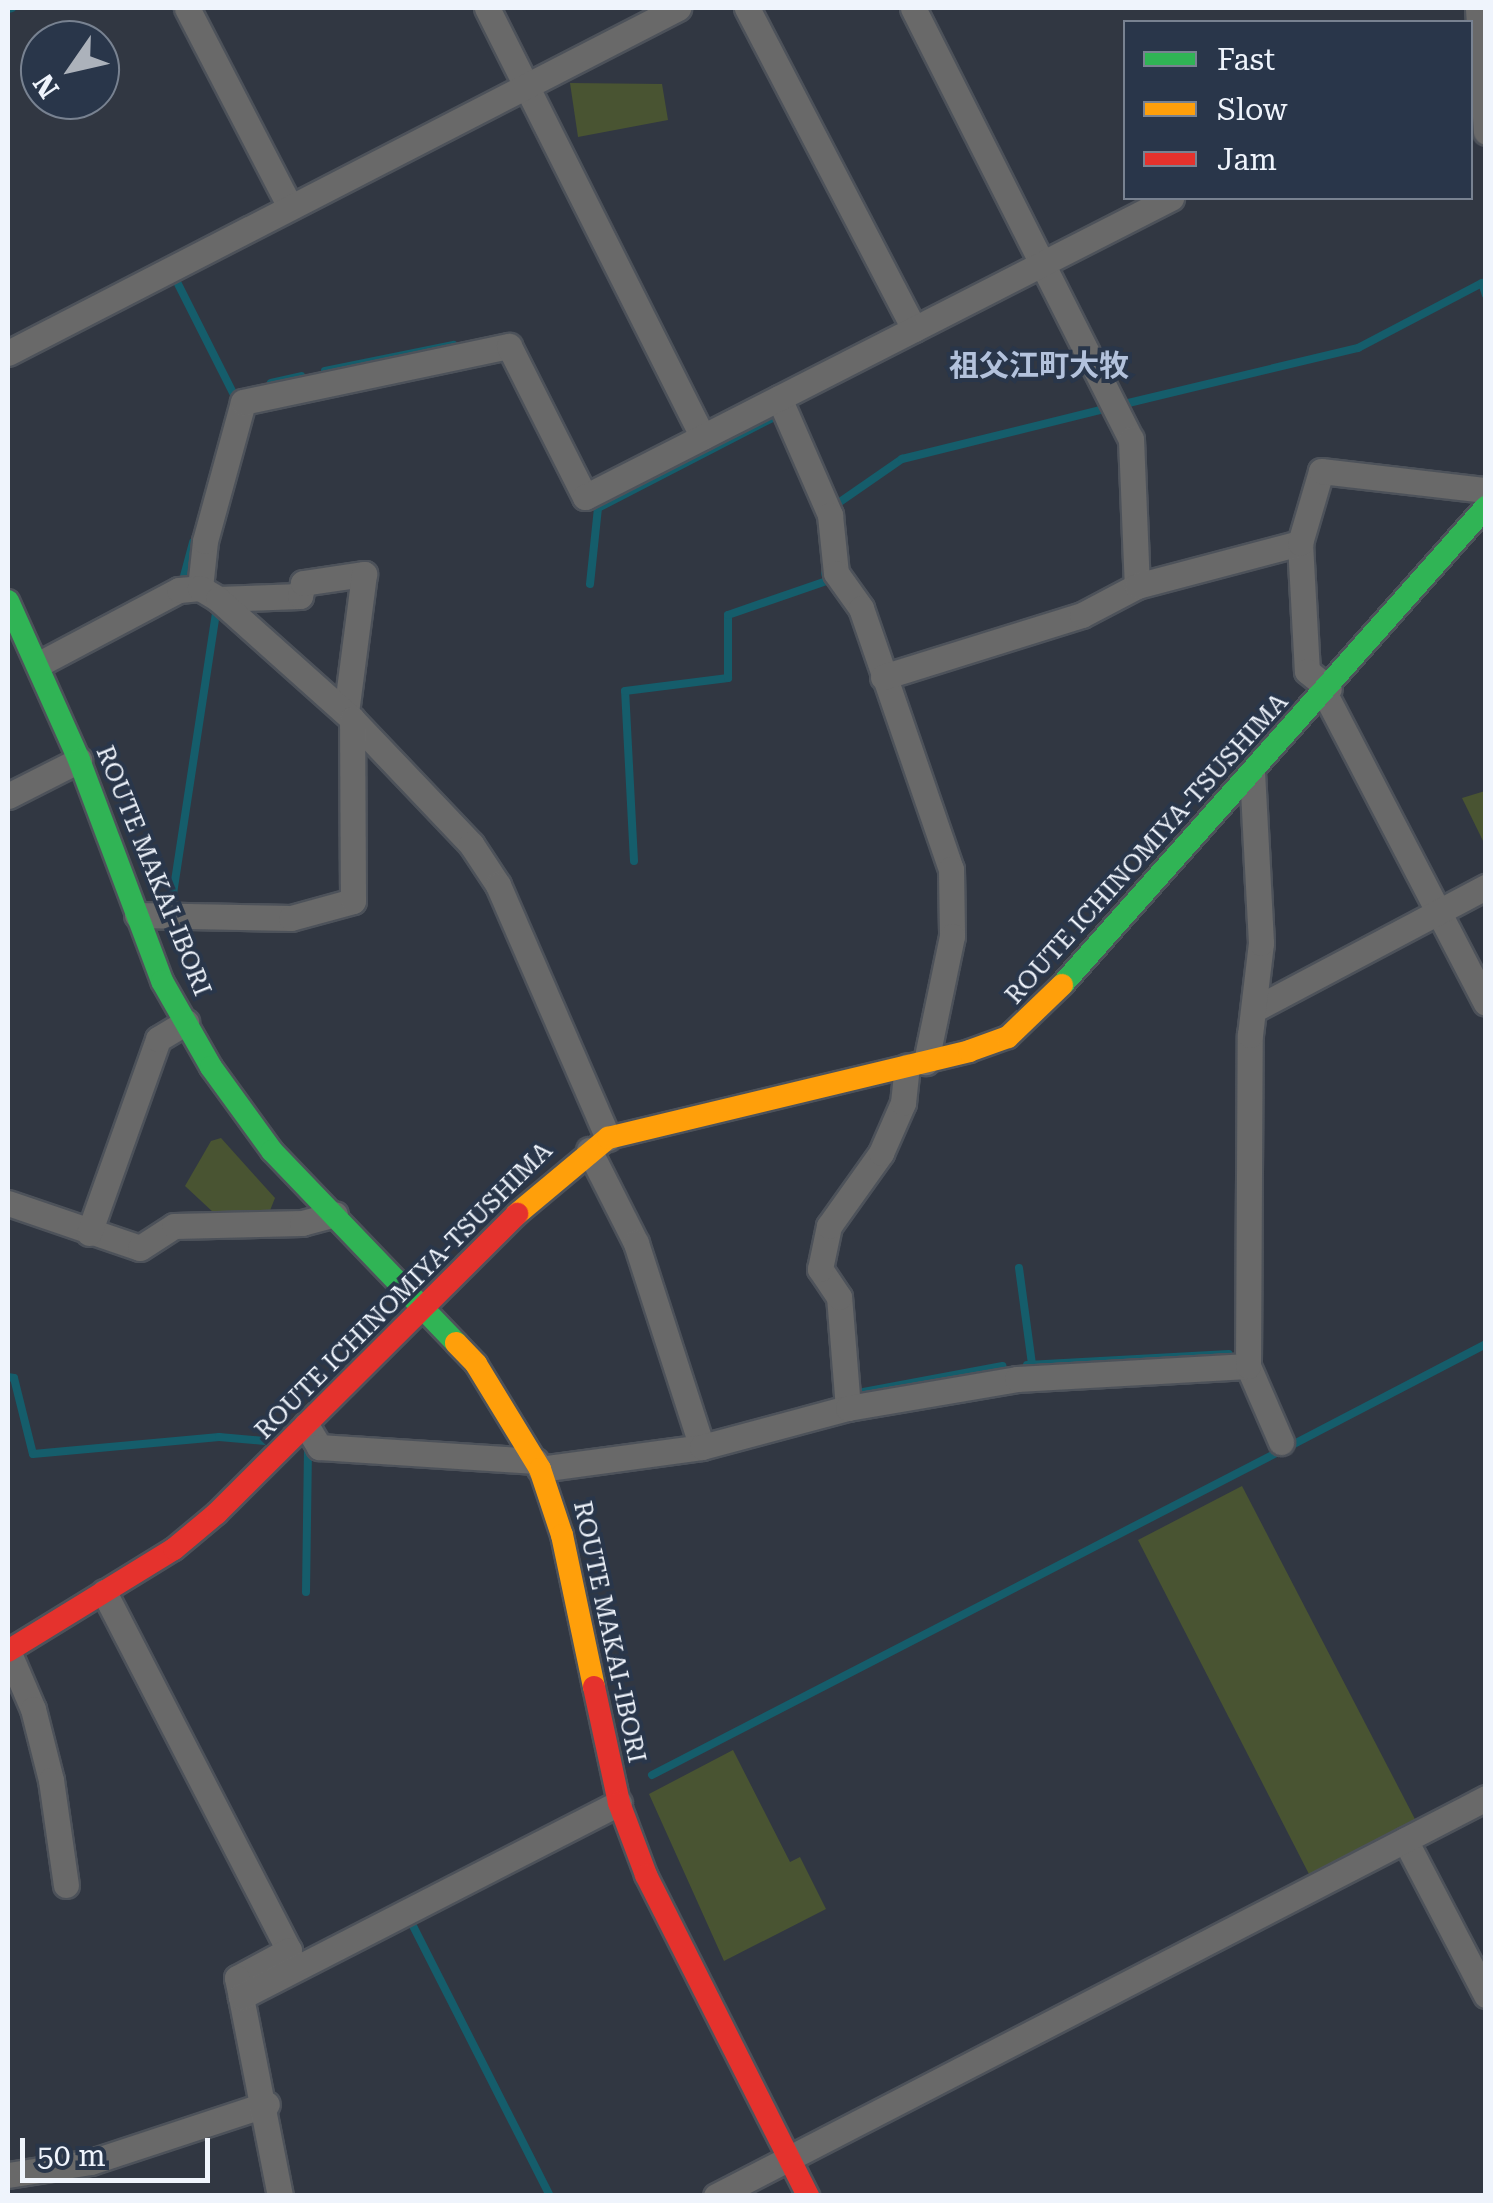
<!DOCTYPE html>
<html>
<head>
<meta charset="utf-8">
<style>
  body { margin:0 }
  #map { position:relative; width:1493px; height:2203px; overflow:hidden; background:#313742; font-family:"Roboto Serif","Noto Sans JP",serif }
  div>[style] { position:absolute }
  .green>* { inset:0; background:#495432 }
  .stream>* { height:8px; margin:-4px; padding:0 4px; transform-origin:4px; border-radius:4px; background:#155d6b }
  .roads { filter:drop-shadow(2px 0 #4d525a) drop-shadow(-2px 0 #4d525a) drop-shadow(0 2px #4d525a) drop-shadow(0 -2px #4d525a) }
  .street>* { height:25px; margin:-12.5px; padding:0 12.5px; transform-origin:12.5px; border-radius:12.5px; background:#696969 }
  .fast>* { height:22px; margin:-11px; padding:0 11px; transform-origin:11px; border-radius:11px; background:#30b455 }
  .slow>* { height:22px; margin:-11px; padding:0 11px; transform-origin:11px; border-radius:11px; background:#ff9f0a }
  .jam>* { height:22px; margin:-11px; padding:0 11px; transform-origin:11px; border-radius:11px; background:#e5322d }
  span { translate:-50% -50%; white-space:nowrap; text-align:center; line-height:1.15; -webkit-text-stroke:8px #29364a; paint-order:stroke }
  .street-label { font-size:25px; color:#eff4fc }
  .quarter-label { font-size:30px; color:#b3c2dc; font-weight:700 }
  .frame { position:absolute; inset:0; border:10px solid #eff4fc; pointer-events:none }
  .legend { position:absolute; left:1123px; top:20px; width:350px; height:180px; box-sizing:border-box; background:#29364a; border:2px solid #788291; margin:0; padding:12px 18px; list-style:none; font-size:30px; color:#eff4fc }
  .legend li { display:flex; align-items:center; gap:20px; height:50px }
  .legend b { width:50px; border:2px solid #788291 }
  .north { position:absolute; left:20px; top:20px; width:100px; height:100px; box-sizing:border-box; background:#29364a; border:2px solid #788291; border-radius:50%; rotate:236deg; font-size:28px; font-weight:700; line-height:40px; text-align:center; color:#eff4fc }
  .north::after { content:''; display:block; margin:auto; width:35px; height:45px; background:#acb2bb; clip-path:polygon(50% 0,100% 100%,50% 72%,0 100%) }
  .scale { position:absolute; left:20px; top:2138px; width:190px; height:45px; box-sizing:border-box; border:5px solid #eff4fc; border-top:0; padding-left:12px; font-size:30px; line-height:35px; white-space:nowrap; color:#eff4fc; -webkit-text-stroke:8px #29364a; paint-order:stroke }
</style>
</head>
<body>
<div id="map">
  <div class="green">
    <i style="clip-path:polygon(570px 83px,662px 84px,668px 120px,578px 137px)"></i>
    <i style="clip-path:polygon(1485px 791px,1486px 791px,1485px 845px,1462px 798px)"></i>
    <i style="clip-path:polygon(221px 1138px,275px 1198px,267px 1218px,214px 1213px,185px 1186px,211px 1141px)"></i>
    <i style="clip-path:polygon(1242px 1486px,1417px 1823px,1311px 1878px,1138px 1540px)"></i>
    <i style="clip-path:polygon(733px 1750px,790px 1862px,800px 1857px,826px 1909px,724px 1961px,649px 1794px)"></i>
  </div>
  <div class="stream">
    <i style="left:8px;top:9px;width:4px;rotate:-14deg"></i>
    <i style="left:174px;top:276px;width:131px;rotate:63.2deg"></i>
    <i style="left:325px;top:371px;width:131px;rotate:-11.5deg"></i>
    <i style="left:271px;top:383px;width:31px;rotate:-13deg"></i>
    <i style="left:1120px;top:405px;width:245px;rotate:-13.5deg"></i>
    <i style="left:1358px;top:348px;width:140px;rotate:-27.7deg"></i>
    <i style="left:1482px;top:283px;width:13px;rotate:72deg"></i>
    <i style="left:834px;top:506px;width:83px;rotate:-34.7deg"></i>
    <i style="left:902px;top:459px;width:212px;rotate:-13.9deg"></i>
    <i style="left:184px;top:576px;width:35px;rotate:-75deg"></i>
    <i style="left:590px;top:584px;width:76px;rotate:-84deg"></i>
    <i style="left:598px;top:508px;width:203px;rotate:-27.3deg"></i>
    <i style="left:634px;top:861px;width:170px;rotate:-93deg"></i>
    <i style="left:625px;top:691px;width:104px;rotate:-7.2deg"></i>
    <i style="left:728px;top:678px;width:63px;rotate:-90deg"></i>
    <i style="left:728px;top:615px;width:105px;rotate:-19deg"></i>
    <i style="left:827px;top:581px;width:8px;rotate:-104deg"></i>
    <i style="left:171px;top:907px;width:297px;rotate:-81.3deg"></i>
    <i style="left:1019px;top:1268px;width:97px;rotate:82.3deg"></i>
    <i style="left:1027px;top:1365px;width:202px;rotate:-3.1deg"></i>
    <i style="left:8px;top:1377px;width:6px;rotate:9deg"></i>
    <i style="left:14px;top:1378px;width:78px;rotate:76deg"></i>
    <i style="left:33px;top:1454px;width:187px;rotate:-5.2deg"></i>
    <i style="left:219px;top:1437px;width:46px;rotate:5deg"></i>
    <i style="left:858px;top:1393px;width:147px;rotate:-10.6deg"></i>
    <i style="left:1292px;top:1445px;width:219px;rotate:-27.5deg"></i>
    <i style="left:306px;top:1592px;width:144px;rotate:-89.2deg"></i>
    <i style="left:652px;top:1775px;width:704px;rotate:-27.29deg"></i>
    <i style="left:409px;top:1918px;width:312px;rotate:63.1deg"></i>
  </div>
  <div class="roads">
    <div class="street">
      <i style="left:187px;top:8px;width:224px;rotate:62.6deg"></i>
      <i style="left:487px;top:8px;width:480px;rotate:63.3deg"></i>
      <i style="left:747px;top:8px;width:362px;rotate:62.5deg"></i>
      <i style="left:913px;top:8px;width:483px;rotate:63.2deg"></i>
      <i style="left:1131px;top:439px;width:147px;rotate:87.7deg"></i>
      <i style="left:1478px;top:8px;width:124px;rotate:86.3deg"></i>
      <i style="left:8px;top:353px;width:754px;rotate:-27.25deg"></i>
      <i style="left:779px;top:398px;width:128px;rotate:66.4deg"></i>
      <i style="left:830px;top:515px;width:58px;rotate:84.1deg"></i>
      <i style="left:836px;top:573px;width:43px;rotate:54.5deg"></i>
      <i style="left:861px;top:608px;width:276px;rotate:71deg"></i>
      <i style="left:951px;top:869px;width:67px;rotate:89.1deg"></i>
      <i style="left:952px;top:936px;width:129px;rotate:101.7deg"></i>
      <i style="left:1300px;top:543px;width:128px;rotate:86.9deg"></i>
      <i style="left:1307px;top:671px;width:28px;rotate:39deg"></i>
      <i style="left:200px;top:588px;width:47px;rotate:-83.9deg"></i>
      <i style="left:205px;top:541px;width:144px;rotate:-74.7deg"></i>
      <i style="left:243px;top:402px;width:272px;rotate:-11.9deg"></i>
      <i style="left:509px;top:346px;width:169px;rotate:63.3deg"></i>
      <i style="left:585px;top:497px;width:658px;rotate:-27.03deg"></i>
      <i style="left:218px;top:599px;width:82px;rotate:-2.1deg"></i>
      <i style="left:300px;top:596px;width:13px;rotate:-77deg"></i>
      <i style="left:303px;top:583px;width:62px;rotate:-8.4deg"></i>
      <i style="left:364px;top:574px;width:140px;rotate:97.4deg"></i>
      <i style="left:39px;top:664px;width:158px;rotate:-27.9deg"></i>
      <i style="left:179px;top:590px;width:21px;rotate:-5deg"></i>
      <i style="left:200px;top:588px;width:21px;rotate:31deg"></i>
      <i style="left:218px;top:599px;width:180px;rotate:41.8deg"></i>
      <i style="left:352px;top:719px;width:173px;rotate:46.4deg"></i>
      <i style="left:471px;top:844px;width:49px;rotate:56.6deg"></i>
      <i style="left:498px;top:885px;width:276px;rotate:66.5deg"></i>
      <i style="left:883px;top:677px;width:208px;rotate:-17.3deg"></i>
      <i style="left:1082px;top:615px;width:62px;rotate:-27.8deg"></i>
      <i style="left:1137px;top:586px;width:169px;rotate:-14.8deg"></i>
      <i style="left:1300px;top:543px;width:75px;rotate:-73.7deg"></i>
      <i style="left:1321px;top:471px;width:166px;rotate:6.6deg"></i>
      <i style="left:1325px;top:694px;width:348px;rotate:62.5deg"></i>
      <i style="left:8px;top:796px;width:80px;rotate:-26.9deg"></i>
      <i style="left:137px;top:915px;width:154px;rotate:1.1deg"></i>
      <i style="left:291px;top:918px;width:64px;rotate:-15.3deg"></i>
      <i style="left:353px;top:901px;width:182px;rotate:-90.3deg"></i>
      <i style="left:1257px;top:1008px;width:259px;rotate:-27.9deg"></i>
      <i style="left:589px;top:1150px;width:104px;rotate:63.2deg"></i>
      <i style="left:636px;top:1243px;width:214px;rotate:72.1deg"></i>
      <i style="left:8px;top:1203px;width:139px;rotate:18.8deg"></i>
      <i style="left:140px;top:1248px;width:40px;rotate:-32.9deg"></i>
      <i style="left:174px;top:1226px;width:128px;rotate:-1.3deg"></i>
      <i style="left:302px;top:1223px;width:34px;rotate:-15deg"></i>
      <i style="left:89px;top:1233px;width:206px;rotate:-70.4deg"></i>
      <i style="left:158px;top:1039px;width:33px;rotate:-31deg"></i>
      <i style="left:1248px;top:1366px;width:83px;rotate:66.5deg"></i>
      <i style="left:848px;top:1408px;width:111px;rotate:-94.6deg"></i>
      <i style="left:839px;top:1297px;width:34px;rotate:-124deg"></i>
      <i style="left:820px;top:1269px;width:44px;rotate:-78.2deg"></i>
      <i style="left:829px;top:1226px;width:90px;rotate:-54.5deg"></i>
      <i style="left:881px;top:1153px;width:55px;rotate:-66.3deg"></i>
      <i style="left:903px;top:1103px;width:37px;rotate:-84deg"></i>
      <i style="left:306px;top:1425px;width:26px;rotate:59deg"></i>
      <i style="left:319px;top:1447px;width:217px;rotate:3.7deg"></i>
      <i style="left:540px;top:1469px;width:163px;rotate:-7.7deg"></i>
      <i style="left:702px;top:1447px;width:151px;rotate:-15deg"></i>
      <i style="left:848px;top:1408px;width:171px;rotate:-9.7deg"></i>
      <i style="left:1017px;top:1379px;width:231px;rotate:-3.2deg"></i>
      <i style="left:1248px;top:1366px;width:331px;rotate:-89.7deg"></i>
      <i style="left:1250px;top:1035px;width:93px;rotate:-83.2deg"></i>
      <i style="left:1261px;top:943px;width:169px;rotate:-93deg"></i>
      <i style="left:104px;top:1592px;width:403px;rotate:62.7deg"></i>
      <i style="left:289px;top:1950px;width:59px;rotate:151.7deg"></i>
      <i style="left:237px;top:1978px;width:19px;rotate:78deg"></i>
      <i style="left:8px;top:1651px;width:63px;rotate:66.7deg"></i>
      <i style="left:33px;top:1709px;width:73px;rotate:75.8deg"></i>
      <i style="left:51px;top:1780px;width:106px;rotate:81.9deg"></i>
      <i style="left:1405px;top:1840px;width:175px;rotate:62.4deg"></i>
      <i style="left:8px;top:2175px;width:84px;rotate:-8.9deg"></i>
      <i style="left:91px;top:2162px;width:185px;rotate:-18.2deg"></i>
      <i style="left:280px;top:2196px;width:203px;rotate:-101.1deg"></i>
      <i style="left:241px;top:1997px;width:425px;rotate:-27.2deg"></i>
      <i style="left:716px;top:2196px;width:867px;rotate:-27.33deg"></i>
    </div>
    <div class="fast">
      <i style="left:8px;top:601px;width:174px;rotate:65.9deg"></i>
      <i style="left:79px;top:760px;width:236px;rotate:69.4deg"></i>
      <i style="left:162px;top:981px;width:99px;rotate:60.3deg"></i>
      <i style="left:211px;top:1067px;width:104px;rotate:54deg"></i>
      <i style="left:272px;top:1151px;width:266px;rotate:46.2deg"></i>
      <i style="left:1062px;top:985px;width:639px;rotate:-48.43deg"></i>
    </div>
    <div class="slow">
      <i style="left:517px;top:1214px;width:119px;rotate:-39.9deg"></i>
      <i style="left:608px;top:1138px;width:371px;rotate:-13.5deg"></i>
      <i style="left:969px;top:1051px;width:41px;rotate:-19.7deg"></i>
      <i style="left:1008px;top:1037px;width:75px;rotate:-43.9deg"></i>
      <i style="left:456px;top:1343px;width:29px;rotate:46deg"></i>
      <i style="left:476px;top:1364px;width:123px;rotate:58.6deg"></i>
      <i style="left:540px;top:1469px;width:70px;rotate:71.6deg"></i>
      <i style="left:562px;top:1535px;width:155px;rotate:78.1deg"></i>
    </div>
    <div class="jam">
      <i style="left:8px;top:1651px;width:195px;rotate:-31.6deg"></i>
      <i style="left:174px;top:1549px;width:56px;rotate:-39.9deg"></i>
      <i style="left:217px;top:1513px;width:424px;rotate:-44.9deg"></i>
      <i style="left:594px;top:1687px;width:119px;rotate:77.8deg"></i>
      <i style="left:619px;top:1803px;width:77px;rotate:69.4deg"></i>
      <i style="left:646px;top:1875px;width:360px;rotate:63.2deg"></i>
    </div>
  </div>
  <div class="street-label">
    <span style="left:1147px;top:849px;rotate:-48deg">ROUTE ICHINOMIYA-TSUSHIMA</span>
    <span style="left:153px;top:871px;rotate:68deg">ROUTE MAKAI-IBORI</span>
    <span style="left:404px;top:1291px;rotate:-45deg">ROUTE ICHINOMIYA-TSUSHIMA</span>
    <span style="left:609px;top:1632px;rotate:78deg">ROUTE MAKAI-IBORI</span>
  </div>
  <div class="quarter-label">
    <span style="left:1039px;top:366px">祖父江町大牧</span>
  </div>
  <div class="frame"></div>
  <ul class="legend">
  <li><b style="height:12px;background:#30b455"></b>Fast</li>
  <li><b style="height:12px;background:#ff9f0a"></b>Slow</li>
  <li><b style="height:12px;background:#e5322d"></b>Jam</li>
  </ul>
  <div class="north">N</div>
  <div class="scale">50 m</div>
</div>
</body>
</html>
